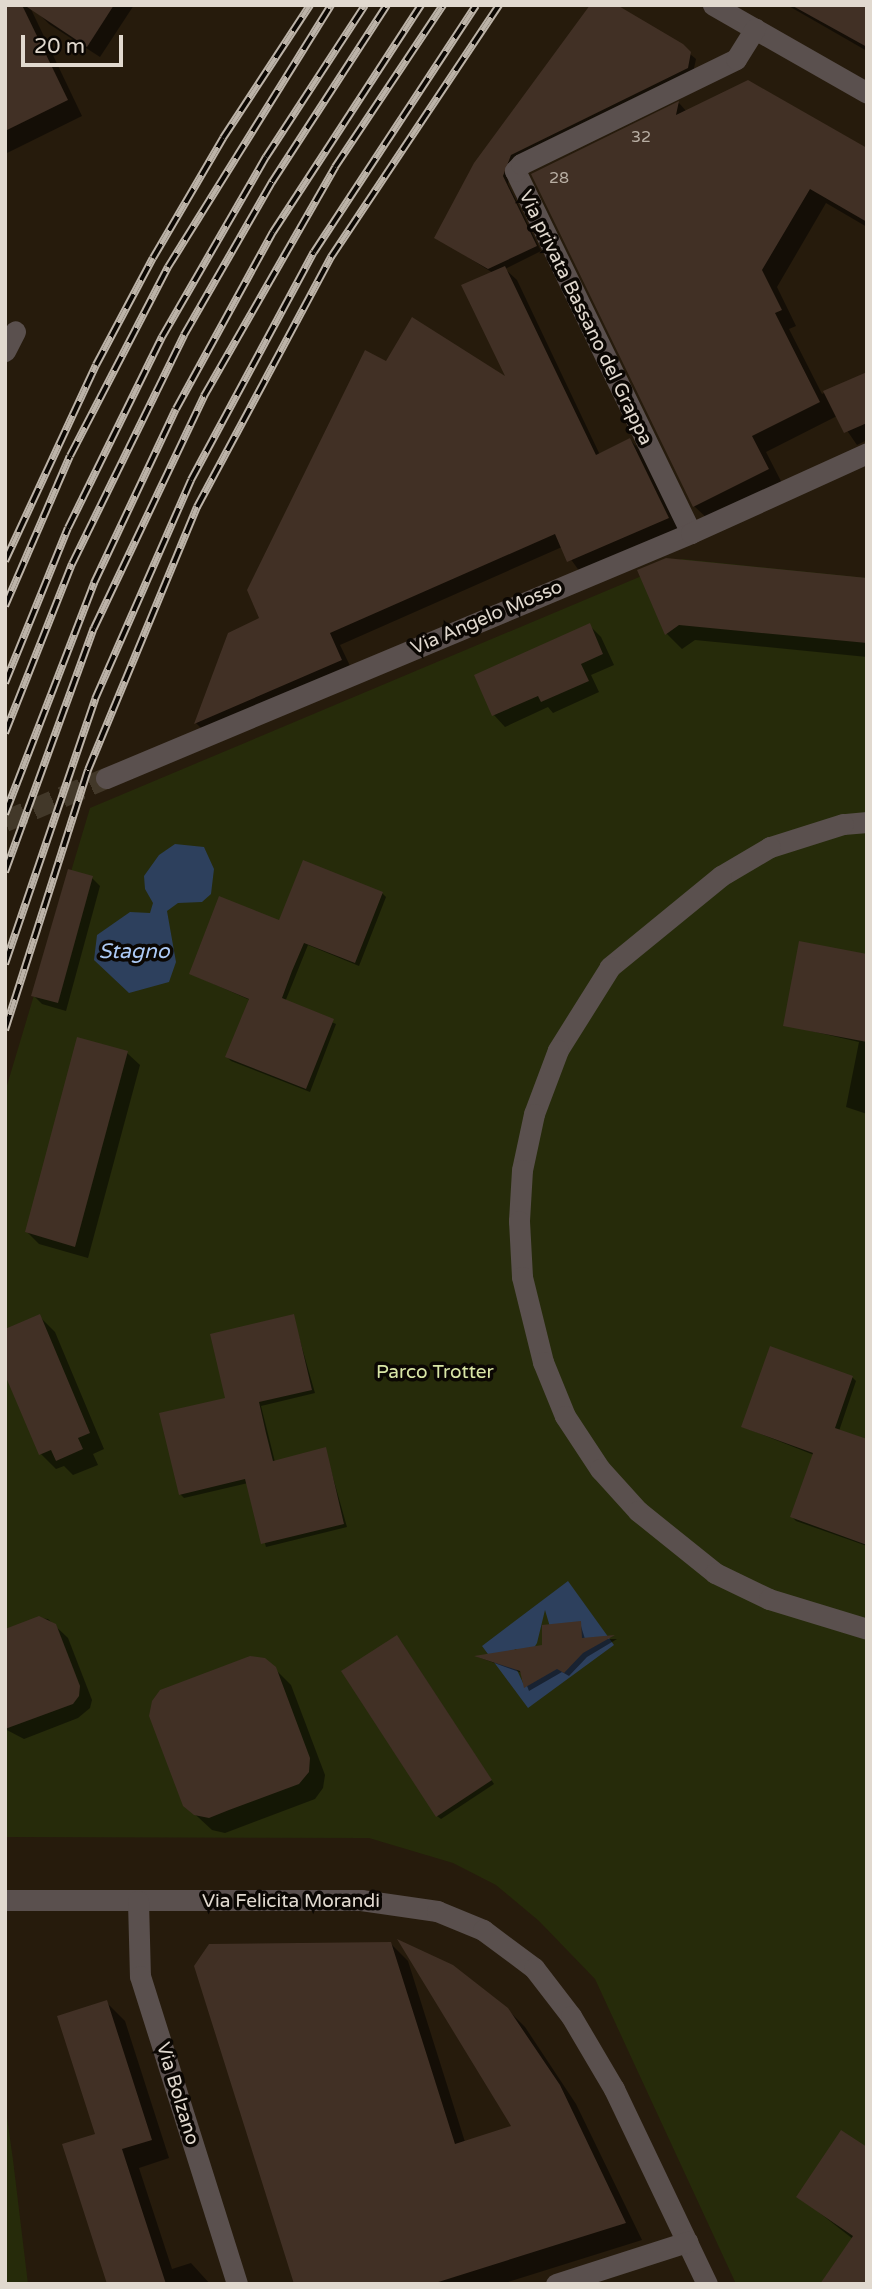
<!DOCTYPE html>
<html>
<head>
<meta charset="utf-8">
<style>
  body { margin:0 }
  #map { position:relative; width:872px; height:2289px; overflow:hidden; background:#261b0c; font-family:"Varela Round",sans-serif }
  div>[style] { position:absolute }
  .green>* { inset:0; background:#262b0a }
  .water>* { inset:0; background:#2d405d }
  .shadow>* { inset:0; background:#0007 }
  .building>* { inset:0; background:#413025 }
  .minor-tunnel>* { height:21px; margin-top:-10.5px; transform-origin:0; background:repeating-linear-gradient(90deg,#423829 0 21px,transparent 0 31px) }
  .minor>* { height:21px; margin:-10.5px; padding:0 10.5px; transform-origin:10.5px; border-radius:10.5px; background:#5a504e }
  .rail>* { height:8px; margin-top:-4px; transform-origin:0; background:repeating-linear-gradient(90deg,#0b0703 0 16px,#bcb3a8 0 32px); box-sizing:border-box; border-block:2px solid #bcb3a8 }
  span { translate:-50% -50%; white-space:nowrap; text-align:center; line-height:1.15; -webkit-text-stroke:7px #0b0703; paint-order:stroke }
  .number-label { font-size:16px; color:#b9afa4 }
  .number-label span { -webkit-text-stroke-width:0 }
  .street-label { font-size:19px; color:#e1d9cf }
  .park-label { font-size:19px; color:#d9e6a6 }
  .water-label { font-size:21px; color:#adcaf5; font-style:italic }
  .frame { position:absolute; inset:0; border:7px solid #e1d9cf; pointer-events:none }
  .scale { position:absolute; left:21px; top:35px; width:102px; height:32px; box-sizing:border-box; border:4px solid #e1d9cf; border-top:0; padding-left:9px; font-size:21px; line-height:24px; white-space:nowrap; color:#e1d9cf; -webkit-text-stroke:5px #0b0703; paint-order:stroke }
</style>
</head>
<body>
<div id="map">
  <div class="green">
    <i style="clip-path:polygon(682px 559px,867px 578px,867px 2284px,736px 2284px,595px 1979px,539px 1921px,496px 1885px,453px 1863px,369px 1838px,5px 1837px,5px 1092px,90px 808px)"></i>
    <i style="clip-path:polygon(5px 2103px,13px 2160px,28px 2284px,5px 2284px)"></i>
  </div>
  <div class="water">
    <i style="clip-path:polygon(175px 844px,204px 847px,214px 869px,211px 894px,202px 902px,178px 903px,167px 911px,176px 962px,169px 982px,129px 993px,94px 960px,97px 935px,130px 912px,150px 913px,153px 903px,145px 889px,144px 876px,159px 855px)"></i>
    <i style="clip-path:polygon(evenodd,568px 1581px,614px 1645px,528px 1708px,482px 1646px,568px 1581px,545px 1610px,550px 1627px,536px 1662px,538px 1680px,523px 1683px,517px 1670px,507px 1664px,515px 1649px,532px 1651px,537px 1643px,545px 1610px)"></i>
  </div>
  <div class="shadow">
    <i style="clip-path:polygon(5px 5px,29px 5px,82px 116px,5px 154px)"></i>
    <i style="clip-path:polygon(41px 5px,134px 5px,100px 57px,49px 24px,37px 12px)"></i>
    <i style="clip-path:polygon(787px 5px,867px 5px,867px 51px)"></i>
    <i style="clip-path:polygon(690px 54px,696px 59px,693px 73px,510px 168px,508px 184px,541px 251px,505px 269px,517px 280px,600px 455px,630px 440px,642px 452px,680px 530px,580px 572px,562px 547px,340px 645px,353px 672px,207px 734px,196px 723px,262px 618px,386px 364px,509px 381px,493px 273px,436px 237px,476px 164px)"></i>
    <i style="clip-path:polygon(679px 103px,687px 112px,867px 150px,867px 227px,826px 203px,777px 287px,796px 326px,789px 329px,822px 394px,867px 374px,867px 440px,857px 445px,837px 416px,766px 452px,783px 485px,710px 521px,694px 506px,533px 175px)"></i>
    <i style="clip-path:polygon(639px 571px,867px 580px,867px 657px,695px 640px,682px 649px,667px 634px)"></i>
    <i style="clip-path:polygon(589px 625px,601px 637px,614px 665px,591px 675px,599px 692px,553px 713px,548px 707px,505px 727px,494px 715px,476px 676px)"></i>
    <i style="clip-path:polygon(92px 878px,100px 886px,66px 1011px,42px 1004px,33px 995px)"></i>
    <i style="clip-path:polygon(382px 893px,386px 897px,359px 966px,308px 945px,285px 1002px,336px 1024px,310px 1092px,231px 1061px,227px 1057px,250px 1000px,191px 974px,280px 922px)"></i>
    <i style="clip-path:polygon(867px 956px,867px 1114px,846px 1107px,859px 1042px,785px 1025px)"></i>
    <i style="clip-path:polygon(127px 1053px,140px 1065px,88px 1258px,39px 1244px,27px 1232px)"></i>
    <i style="clip-path:polygon(293px 1316px,315px 1393px,261px 1406px,275px 1462px,325px 1449px,347px 1527px,266px 1547px,248px 1483px,184px 1498px,180px 1494px,227px 1399px)"></i>
    <i style="clip-path:polygon(40px 1317px,55px 1332px,104px 1449px,93px 1454px,98px 1465px,73px 1475px,64px 1466px,56px 1469px,41px 1454px)"></i>
    <i style="clip-path:polygon(852px 1377px,856px 1381px,839px 1431px,867px 1441px,867px 1546px,796px 1521px,792px 1517px,814px 1455px,743px 1427px)"></i>
    <i style="clip-path:polygon(39px 1618px,48px 1619px,68px 1638px,92px 1700px,90px 1708px,78px 1718px,24px 1739px,5px 1729px)"></i>
    <i style="clip-path:polygon(580px 1623px,585px 1639px,617px 1639px,587px 1657px,569px 1676px,562px 1672px,529px 1691px,522px 1673px,478px 1657px,544px 1646px)"></i>
    <i style="clip-path:polygon(400px 1640px,494px 1784px,441px 1819px,437px 1816px)"></i>
    <i style="clip-path:polygon(274px 1668px,291px 1685px,325px 1775px,323px 1788px,315px 1799px,225px 1833px,212px 1830px,185px 1805px)"></i>
    <i style="clip-path:polygon(391px 1944px,408px 1961px,465px 2142px,514px 2127px,507px 2009px,525px 2027px,576px 2104px,642px 2240px,502px 2284px,296px 2284px)"></i>
    <i style="clip-path:polygon(106px 2002px,125px 2021px,169px 2158px,139px 2168px,172px 2269px,191px 2263px,210px 2284px,109px 2284px,97px 2135px)"></i>
    <i style="clip-path:polygon(867px 2150px,853px 2239px,798px 2196px)"></i>
  </div>
  <div class="building">
    <i style="clip-path:polygon(5px 5px,22px 5px,68px 100px,5px 131px)"></i>
    <i style="clip-path:polygon(24px 5px,114px 5px,87px 47px)"></i>
    <i style="clip-path:polygon(590px 5px,617px 5px,683px 44px,691px 52px,688px 68px,511px 155px,503px 176px,537px 246px,488px 269px,434px 238px,474px 163px)"></i>
    <i style="clip-path:polygon(791px 5px,867px 5px,867px 47px)"></i>
    <i style="clip-path:polygon(748px 80px,867px 148px,867px 222px,810px 189px,762px 270px,782px 310px,775px 313px,820px 402px,752px 436px,769px 469px,693px 507px,531px 174px,679px 101px,676px 115px)"></i>
    <i style="clip-path:polygon(505px 266px,596px 455px,630px 438px,669px 518px,567px 562px,555px 534px,330px 633px,342px 660px,194px 724px,228px 633px,259px 618px,247px 590px,365px 350px,386px 361px,412px 317px,505px 376px,461px 285px)"></i>
    <i style="clip-path:polygon(867px 372px,867px 423px,844px 433px,823px 391px)"></i>
    <i style="clip-path:polygon(666px 558px,867px 578px,867px 643px,679px 625px,665px 635px,637px 570px)"></i>
    <i style="clip-path:polygon(590px 623px,603px 654px,581px 664px,589px 681px,541px 702px,538px 696px,492px 716px,474px 675px)"></i>
    <i style="clip-path:polygon(303px 860px,383px 892px,355px 963px,304px 943px,292px 971px,282px 998px,334px 1019px,306px 1089px,225px 1057px,249px 999px,189px 974px,219px 896px,279px 920px)"></i>
    <i style="clip-path:polygon(68px 869px,93px 876px,58px 1003px,31px 996px)"></i>
    <i style="clip-path:polygon(799px 941px,867px 954px,867px 1042px,783px 1026px)"></i>
    <i style="clip-path:polygon(77px 1037px,128px 1051px,75px 1247px,25px 1232px)"></i>
    <i style="clip-path:polygon(40px 1314px,90px 1433px,78px 1438px,83px 1449px,56px 1461px,51px 1450px,39px 1455px,5px 1375px,5px 1329px)"></i>
    <i style="clip-path:polygon(294px 1314px,312px 1390px,259px 1402px,266px 1433px,273px 1461px,326px 1447px,344px 1524px,261px 1544px,245px 1479px,179px 1495px,159px 1413px,225px 1398px,210px 1334px)"></i>
    <i style="clip-path:polygon(770px 1346px,853px 1376px,835px 1428px,867px 1439px,867px 1545px,790px 1517px,813px 1453px,741px 1427px)"></i>
    <i style="clip-path:polygon(39px 1616px,56px 1624px,80px 1686px,79px 1696px,73px 1704px,5px 1729px,5px 1629px)"></i>
    <i style="clip-path:polygon(581px 1621px,582px 1638px,615px 1635px,583px 1653px,564px 1673px,557px 1669px,524px 1688px,520px 1671px,474px 1656px,542px 1645px,542px 1625px)"></i>
    <i style="clip-path:polygon(397px 1635px,492px 1780px,436px 1817px,341px 1671px)"></i>
    <i style="clip-path:polygon(250px 1656px,265px 1658px,276px 1667px,310px 1758px,309px 1772px,299px 1784px,229px 1810px,209px 1818px,194px 1815px,183px 1806px,149px 1716px,152px 1701px,160px 1690px)"></i>
    <i style="clip-path:polygon(397px 1939px,453px 1965px,508px 2008px,560px 2085px,626px 2223px,432px 2284px,294px 2284px,194px 1966px,209px 1944px,391px 1942px,455px 2144px,511px 2126px)"></i>
    <i style="clip-path:polygon(107px 2000px,152px 2140px,122px 2149px,166px 2284px,107px 2284px,62px 2144px,95px 2134px,57px 2016px)"></i>
    <i style="clip-path:polygon(841px 2130px,867px 2147px,867px 2284px,820px 2284px,853px 2236px,796px 2197px)"></i>
  </div>
  <div class="minor-tunnel">
    <i style="left:5px;top:821px;width:110px;rotate:-23.1deg"></i>
  </div>
  <div class="minor">
    <i style="left:713px;top:5px;width:177px;rotate:29.7deg"></i>
    <i style="left:5px;top:351px;width:22px;rotate:-63deg"></i>
    <i style="left:691px;top:533px;width:403px;rotate:-115.9deg"></i>
    <i style="left:515px;top:171px;width:9px;rotate:-49deg"></i>
    <i style="left:521px;top:164px;width:239px;rotate:-26deg"></i>
    <i style="left:736px;top:59px;width:36px;rotate:-58deg"></i>
    <i style="left:106px;top:778px;width:634px;rotate:-22.72deg"></i>
    <i style="left:691px;top:533px;width:193px;rotate:-24.4deg"></i>
    <i style="left:867px;top:822px;width:24px;rotate:175deg"></i>
    <i style="left:843px;top:824px;width:77px;rotate:162.5deg"></i>
    <i style="left:770px;top:847px;width:57px;rotate:149.4deg"></i>
    <i style="left:721px;top:876px;width:144px;rotate:140.7deg"></i>
    <i style="left:610px;top:967px;width:98px;rotate:122.1deg"></i>
    <i style="left:558px;top:1050px;width:68px;rotate:110.6deg"></i>
    <i style="left:534px;top:1114px;width:57px;rotate:102.1deg"></i>
    <i style="left:522px;top:1170px;width:51px;rotate:93.4deg"></i>
    <i style="left:519px;top:1221px;width:56px;rotate:86.9deg"></i>
    <i style="left:522px;top:1277px;width:88px;rotate:76.1deg"></i>
    <i style="left:543px;top:1362px;width:58px;rotate:67.8deg"></i>
    <i style="left:565px;top:1416px;width:64px;rotate:56.6deg"></i>
    <i style="left:600px;top:1469px;width:57px;rotate:47.9deg"></i>
    <i style="left:638px;top:1511px;width:99px;rotate:38.8deg"></i>
    <i style="left:715px;top:1573px;width:60px;rotate:25.7deg"></i>
    <i style="left:769px;top:1599px;width:102px;rotate:17deg"></i>
    <i style="left:5px;top:1900px;width:356px"></i>
    <i style="left:361px;top:1900px;width:77px;rotate:8.2deg"></i>
    <i style="left:437px;top:1911px;width:50px;rotate:22.4deg"></i>
    <i style="left:483px;top:1930px;width:64px;rotate:36.7deg"></i>
    <i style="left:534px;top:1968px;width:61px;rotate:52.4deg"></i>
    <i style="left:571px;top:2016px;width:85px;rotate:59.5deg"></i>
    <i style="left:614px;top:2089px;width:216px;rotate:64.5deg"></i>
    <i style="left:138px;top:1901px;width:75px;rotate:88.5deg"></i>
    <i style="left:140px;top:1976px;width:323px;rotate:72.5deg"></i>
    <i style="left:556px;top:2284px;width:138px;rotate:-17.8deg"></i>
  </div>
  <div class="rail">
    <i style="left:5px;top:561px;width:216px;rotate:-65.1deg"></i>
    <i style="left:96px;top:365px;width:121px;rotate:-62deg"></i>
    <i style="left:153px;top:258px;width:139px;rotate:-59.7deg"></i>
    <i style="left:223px;top:138px;width:159px;rotate:-56.8deg"></i>
    <i style="left:5px;top:606px;width:163px;rotate:-66.6deg"></i>
    <i style="left:70px;top:456px;width:213px;rotate:-62.6deg"></i>
    <i style="left:168px;top:267px;width:309px;rotate:-58.1deg"></i>
    <i style="left:5px;top:683px;width:167px;rotate:-67.9deg"></i>
    <i style="left:68px;top:528px;width:213px;rotate:-63.8deg"></i>
    <i style="left:162px;top:337px;width:208px;rotate:-60deg"></i>
    <i style="left:266px;top:157px;width:181px;rotate:-56.9deg"></i>
    <i style="left:5px;top:733px;width:182px;rotate:-68.4deg"></i>
    <i style="left:72px;top:564px;width:255px;rotate:-63.9deg"></i>
    <i style="left:184px;top:335px;width:177px;rotate:-60.1deg"></i>
    <i style="left:272px;top:182px;width:211px;rotate:-57deg"></i>
    <i style="left:5px;top:814px;width:248px;rotate:-68.9deg"></i>
    <i style="left:94px;top:583px;width:192px;rotate:-64.8deg"></i>
    <i style="left:176px;top:409px;width:202px;rotate:-61.3deg"></i>
    <i style="left:273px;top:232px;width:271px;rotate:-56.9deg"></i>
    <i style="left:5px;top:872px;width:260px;rotate:-70deg"></i>
    <i style="left:94px;top:628px;width:257px;rotate:-64.6deg"></i>
    <i style="left:204px;top:396px;width:264px;rotate:-60.2deg"></i>
    <i style="left:335px;top:167px;width:195px;rotate:-56.3deg"></i>
    <i style="left:5px;top:964px;width:280px;rotate:-71.2deg"></i>
    <i style="left:95px;top:699px;width:239px;rotate:-66.3deg"></i>
    <i style="left:191px;top:480px;width:259px;rotate:-61.7deg"></i>
    <i style="left:314px;top:252px;width:295px;rotate:-56.7deg"></i>
    <i style="left:5px;top:1030px;width:273px;rotate:-72.3deg"></i>
    <i style="left:88px;top:770px;width:285px;rotate:-67.5deg"></i>
    <i style="left:197px;top:507px;width:284px;rotate:-61.8deg"></i>
    <i style="left:331px;top:257px;width:303px;rotate:-56.3deg"></i>
  </div>
  <div class="number-label">
    <span style="left:641px;top:137px">32</span>
    <span style="left:559px;top:178px">28</span>
  </div>
  <div class="street-label">
    <span style="left:585px;top:318px;rotate:64deg">Via privata Bassano del Grappa</span>
    <span style="left:487px;top:618px;rotate:-23deg">Via Angelo Mosso</span>
    <span style="left:291px;top:1902px">Via Felicita Morandi</span>
    <span style="left:177px;top:2094px;rotate:73deg">Via Bolzano</span>
  </div>
  <div class="park-label">
    <span style="left:435px;top:1373px">Parco Trotter</span>
  </div>
  <div class="water-label">
    <span style="left:134px;top:952px">Stagno</span>
  </div>
  <div class="frame"></div>
  <div class="scale">20 m</div>
</div>
</body>
</html>
